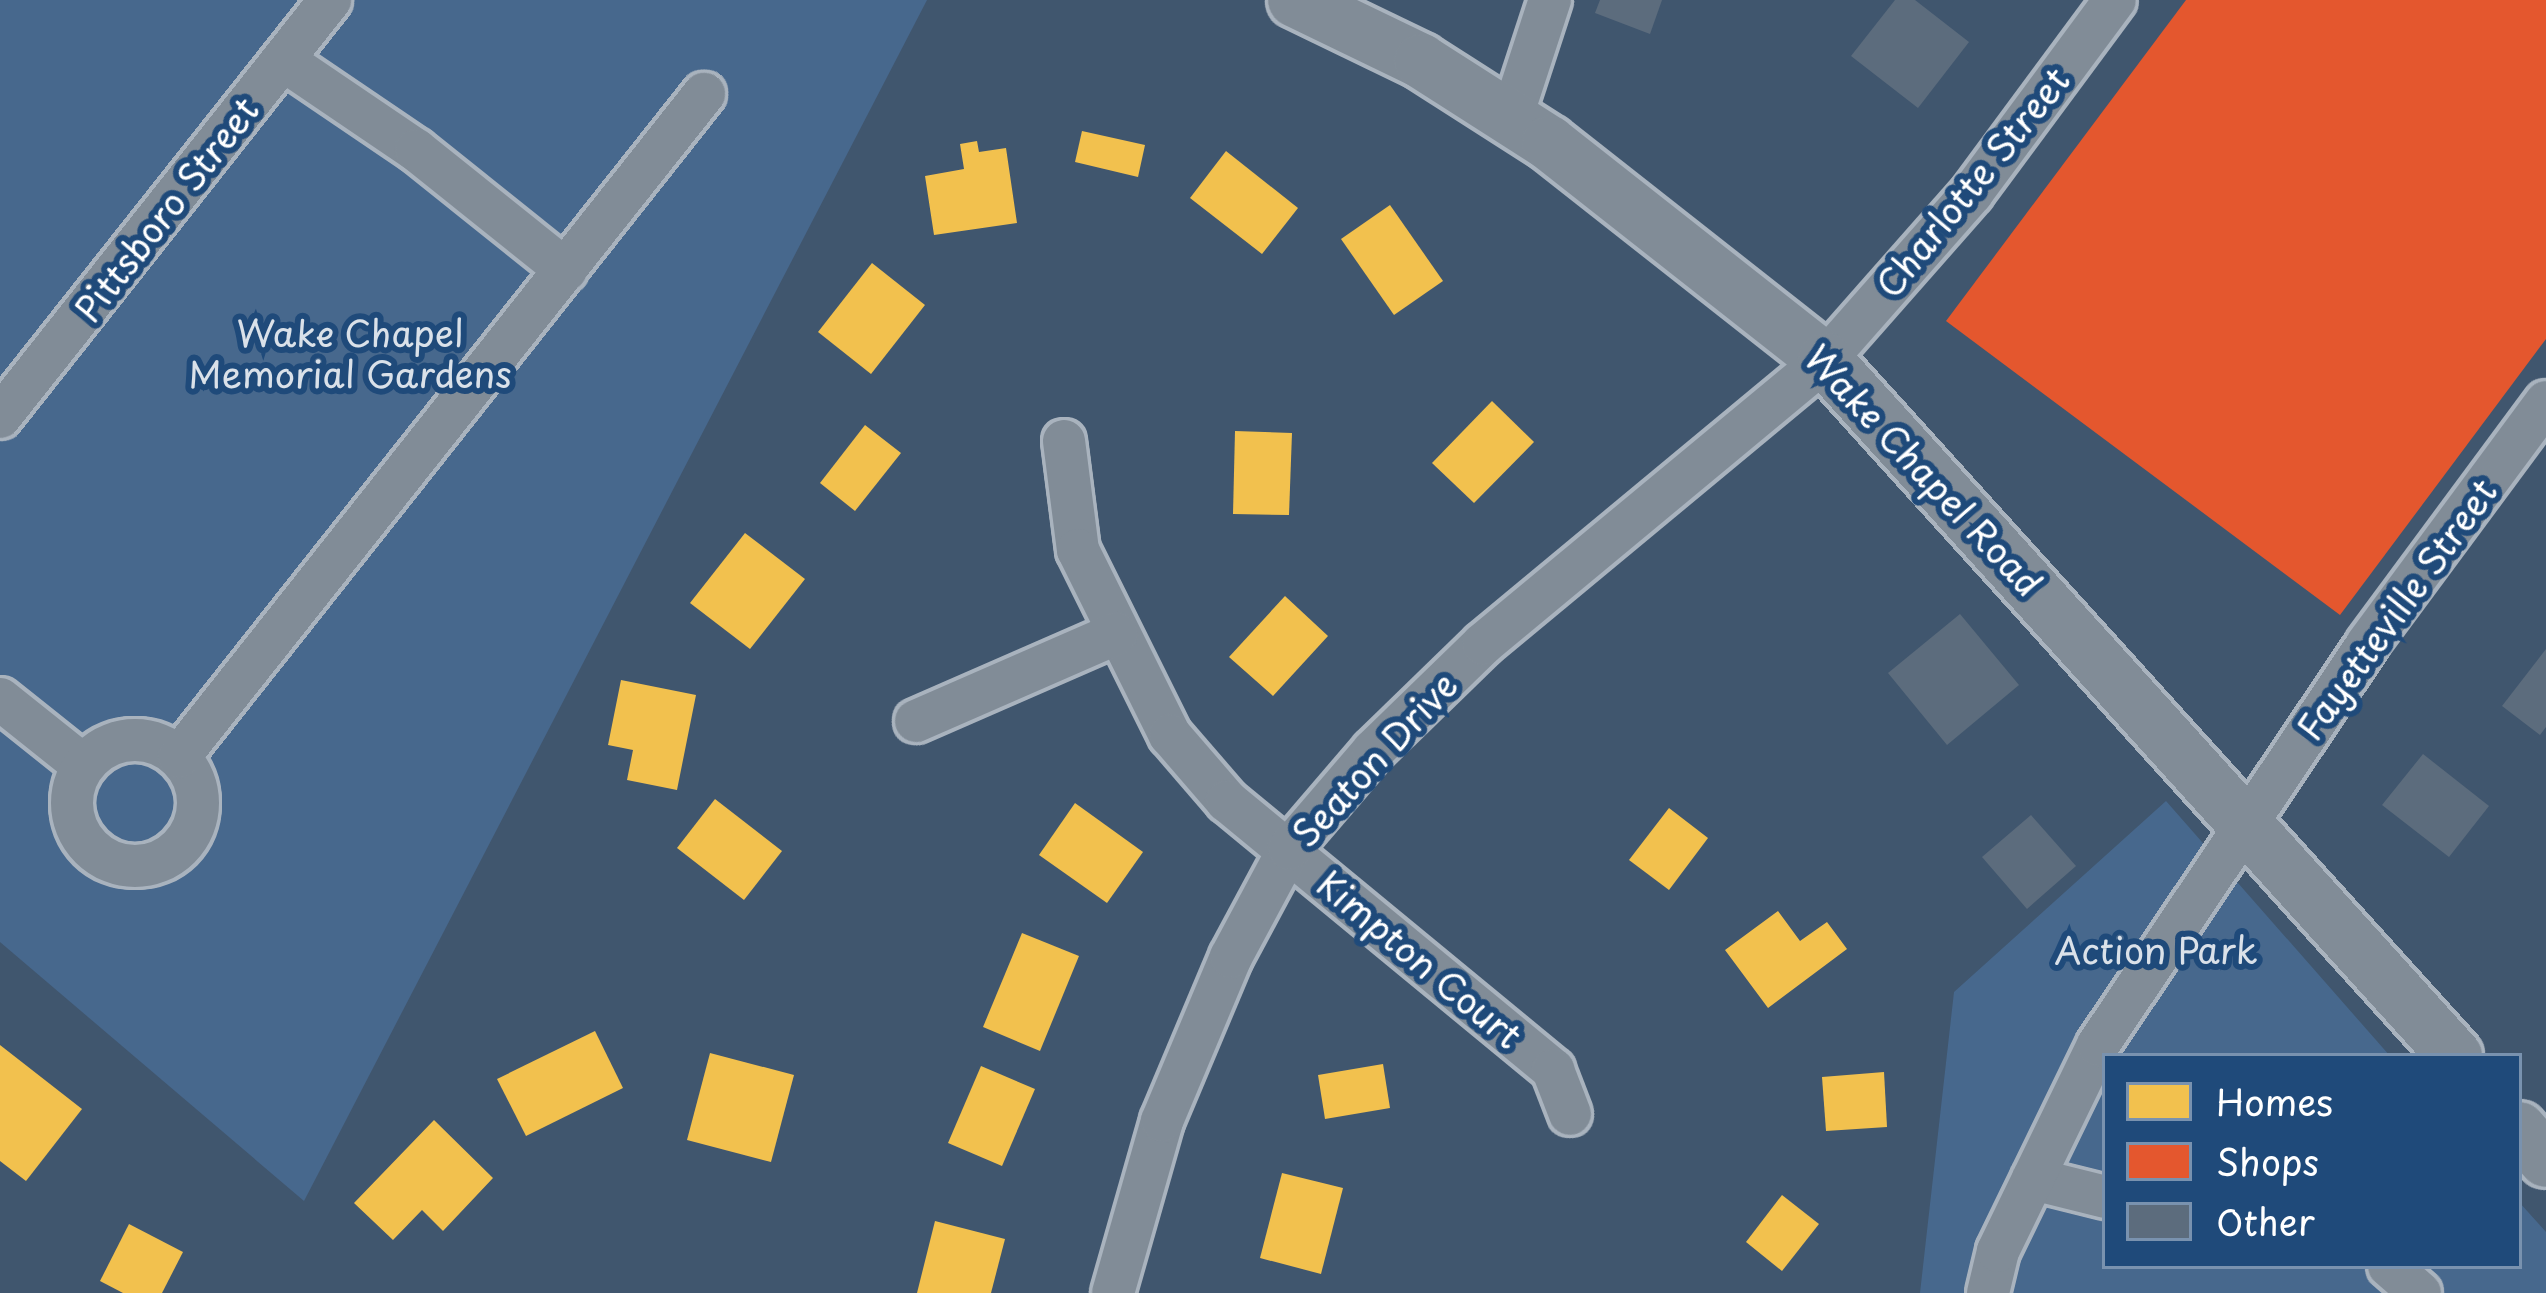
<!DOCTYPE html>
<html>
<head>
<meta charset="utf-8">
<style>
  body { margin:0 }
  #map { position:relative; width:2546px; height:1293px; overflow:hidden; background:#40566e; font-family:"Playpen Sans",sans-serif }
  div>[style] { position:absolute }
  .green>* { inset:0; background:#47688d }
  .homes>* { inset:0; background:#f2c14e }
  .shops>* { inset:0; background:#e4572e }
  .building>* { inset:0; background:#5c6c7d }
  .roads { filter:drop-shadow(3px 0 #a9b3be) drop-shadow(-3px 0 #a9b3be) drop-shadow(0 3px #a9b3be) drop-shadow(0 -3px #a9b3be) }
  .minor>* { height:42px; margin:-21px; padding:0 21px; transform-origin:21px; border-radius:21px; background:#818c97 }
  .minor>.ring { margin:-21px; padding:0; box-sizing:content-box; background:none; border:42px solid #818c97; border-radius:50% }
  .major>* { height:54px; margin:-27px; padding:0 27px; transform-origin:27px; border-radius:27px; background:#818c97 }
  span { translate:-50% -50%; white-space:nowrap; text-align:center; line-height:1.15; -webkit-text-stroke:12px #1f4a7a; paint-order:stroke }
  .street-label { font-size:36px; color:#fff }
  .park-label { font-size:36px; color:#dae1e9 }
  .legend { position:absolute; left:2102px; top:1053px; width:420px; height:216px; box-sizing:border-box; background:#1f4a7a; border:3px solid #7992af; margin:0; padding:15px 21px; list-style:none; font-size:36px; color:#fff }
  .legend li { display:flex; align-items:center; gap:24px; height:60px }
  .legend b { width:60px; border:3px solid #7992af }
</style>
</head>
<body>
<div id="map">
  <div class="green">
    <i style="clip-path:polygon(0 0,927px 0,304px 1201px,0 942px)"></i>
    <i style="clip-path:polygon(2166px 801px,2390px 1056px,2105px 1056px,2105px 1266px,2519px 1266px,2519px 1202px,2546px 1232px,2546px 1293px,1920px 1293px,1954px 992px)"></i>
  </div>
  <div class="homes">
    <i style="clip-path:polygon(1082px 131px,1145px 145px,1138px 177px,1075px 162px)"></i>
    <i style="clip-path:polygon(977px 141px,979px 152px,1006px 148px,1017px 223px,934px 235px,925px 176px,964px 169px,960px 144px)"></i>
    <i style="clip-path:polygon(1226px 151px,1298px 208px,1262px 254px,1190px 198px)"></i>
    <i style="clip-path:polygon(1390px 205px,1443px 281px,1394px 315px,1341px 239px)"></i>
    <i style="clip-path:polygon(872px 263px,925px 305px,871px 374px,818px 332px)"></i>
    <i style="clip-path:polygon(1492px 401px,1534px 442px,1474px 503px,1432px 463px)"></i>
    <i style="clip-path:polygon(865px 425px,901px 453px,855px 511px,820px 483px)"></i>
    <i style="clip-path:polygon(1235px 431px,1292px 433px,1289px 515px,1233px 514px)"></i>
    <i style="clip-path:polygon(745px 533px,805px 579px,750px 649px,690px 603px)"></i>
    <i style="clip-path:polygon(1285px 596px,1328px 636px,1273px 696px,1229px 657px)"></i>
    <i style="clip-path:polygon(621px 680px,696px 695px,677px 790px,627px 780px,633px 750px,608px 745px)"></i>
    <i style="clip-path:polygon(715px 799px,782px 851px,744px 900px,677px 848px)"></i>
    <i style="clip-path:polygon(1075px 803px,1143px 852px,1107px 903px,1039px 855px)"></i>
    <i style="clip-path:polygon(1669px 808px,1708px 838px,1669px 890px,1629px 860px)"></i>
    <i style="clip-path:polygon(1778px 911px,1800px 941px,1827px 922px,1847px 949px,1768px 1008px,1725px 950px)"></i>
    <i style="clip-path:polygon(1022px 933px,1079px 956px,1040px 1051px,983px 1027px)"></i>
    <i style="clip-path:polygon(595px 1031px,623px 1088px,526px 1136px,497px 1079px)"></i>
    <i style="clip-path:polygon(0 1045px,82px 1109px,26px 1181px,0 1161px)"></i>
    <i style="clip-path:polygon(710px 1053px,794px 1075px,771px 1162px,687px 1140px)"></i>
    <i style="clip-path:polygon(1383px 1064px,1390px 1108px,1325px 1119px,1318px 1075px)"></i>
    <i style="clip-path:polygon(981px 1066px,1035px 1089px,1002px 1166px,948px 1143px)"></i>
    <i style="clip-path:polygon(1884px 1072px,1887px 1127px,1826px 1131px,1822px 1077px)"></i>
    <i style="clip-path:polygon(434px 1120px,493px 1178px,443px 1231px,422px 1210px,393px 1240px,354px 1203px)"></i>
    <i style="clip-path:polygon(1282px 1173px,1343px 1188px,1321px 1274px,1260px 1258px)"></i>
    <i style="clip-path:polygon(1782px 1195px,1819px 1224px,1782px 1271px,1746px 1242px)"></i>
    <i style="clip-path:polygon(935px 1221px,1005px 1239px,991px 1293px,917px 1293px)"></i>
    <i style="clip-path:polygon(129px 1224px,183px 1252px,162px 1293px,123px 1293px,100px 1281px)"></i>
  </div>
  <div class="shops">
    <i style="clip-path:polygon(2186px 0,2546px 0,2546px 339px,2340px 615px,1946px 321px)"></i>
  </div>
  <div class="building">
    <i style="clip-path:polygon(1600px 0,1662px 0,1650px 34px,1595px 13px)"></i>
    <i style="clip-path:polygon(1895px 0,1915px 0,1969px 42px,1918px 108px,1851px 56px)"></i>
    <i style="clip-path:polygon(1960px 614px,2019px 685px,1947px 745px,1888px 673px)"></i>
    <i style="clip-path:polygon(2546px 649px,2546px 727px,2540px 735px,2502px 706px)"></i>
    <i style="clip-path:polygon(2423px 754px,2489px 806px,2449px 857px,2382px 805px)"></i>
    <i style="clip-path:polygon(2031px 815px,2076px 866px,2027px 909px,1982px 857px)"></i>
  </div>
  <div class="roads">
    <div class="minor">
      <i style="left:283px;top:60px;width:161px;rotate:34.1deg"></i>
      <i style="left:416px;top:150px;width:192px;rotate:38.7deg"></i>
      <i style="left:1511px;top:119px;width:125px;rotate:-71.9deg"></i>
      <i style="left:0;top:417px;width:532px;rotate:-51.64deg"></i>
      <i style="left:1064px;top:441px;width:110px;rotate:82.7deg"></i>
      <i style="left:1078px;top:550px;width:207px;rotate:63.6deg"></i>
      <i style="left:1170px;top:735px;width:87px;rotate:49.2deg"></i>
      <i style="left:1227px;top:801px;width:423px;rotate:39.5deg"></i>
      <i style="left:1553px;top:1070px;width:47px;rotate:68.9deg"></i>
      <i style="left:0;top:699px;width:107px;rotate:38.6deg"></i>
      <i style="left:916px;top:721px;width:219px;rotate:-23.6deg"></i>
      <i class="ring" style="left:72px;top:740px;width:84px;height:84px"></i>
      <i style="left:179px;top:757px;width:846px;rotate:-51.63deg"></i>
      <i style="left:2033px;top:1179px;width:74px;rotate:14deg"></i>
      <i style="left:2389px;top:1266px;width:41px;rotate:41.1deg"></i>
      <i style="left:1113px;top:1293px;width:179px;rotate:-74.1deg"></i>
      <i style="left:1162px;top:1121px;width:178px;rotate:-67.2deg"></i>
      <i style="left:1231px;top:957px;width:123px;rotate:-61.8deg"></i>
      <i style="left:1289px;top:849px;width:129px;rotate:-49.4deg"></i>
      <i style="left:1373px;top:751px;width:153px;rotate:-44.2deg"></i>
      <i style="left:1483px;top:644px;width:445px;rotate:-39.7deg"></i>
      <i style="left:1825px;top:360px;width:222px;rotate:-48.6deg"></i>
      <i style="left:1972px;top:193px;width:240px;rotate:-53.5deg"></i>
      <i style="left:1988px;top:1293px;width:43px;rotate:-76.6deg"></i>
      <i style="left:1998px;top:1251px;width:229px;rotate:-64.1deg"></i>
      <i style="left:2098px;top:1045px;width:483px;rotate:-56.1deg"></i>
      <i style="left:2367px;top:644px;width:301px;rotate:-53.5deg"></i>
    </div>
    <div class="major">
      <i style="left:1295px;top:0;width:140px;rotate:25.8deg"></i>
      <i style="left:1421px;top:61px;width:152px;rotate:32.6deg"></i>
      <i style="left:1549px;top:143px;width:351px;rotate:38.2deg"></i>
      <i style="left:1825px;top:360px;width:939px;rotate:47.85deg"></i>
      <i style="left:2519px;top:1129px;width:41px;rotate:48.9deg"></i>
    </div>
  </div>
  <div class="street-label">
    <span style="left:1972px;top:182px;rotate:-51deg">Charlotte Street</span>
    <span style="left:166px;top:209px;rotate:-52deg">Pittsboro Street</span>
    <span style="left:1924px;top:470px;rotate:47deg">Wake Chapel Road</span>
    <span style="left:2396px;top:609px;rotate:-54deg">Fayetteville Street</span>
    <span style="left:1374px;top:759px;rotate:-47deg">Seaton Drive</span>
    <span style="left:1420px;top:959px;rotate:40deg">Kimpton Court</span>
  </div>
  <div class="park-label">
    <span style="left:350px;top:353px">Wake Chapel<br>Memorial Gardens</span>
    <span style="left:2156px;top:950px">Action Park</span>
  </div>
  <ul class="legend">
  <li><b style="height:33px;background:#f2c14e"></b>Homes</li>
  <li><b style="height:33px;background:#e4572e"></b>Shops</li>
  <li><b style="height:33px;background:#5c6c7d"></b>Other</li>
  </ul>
</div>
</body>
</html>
